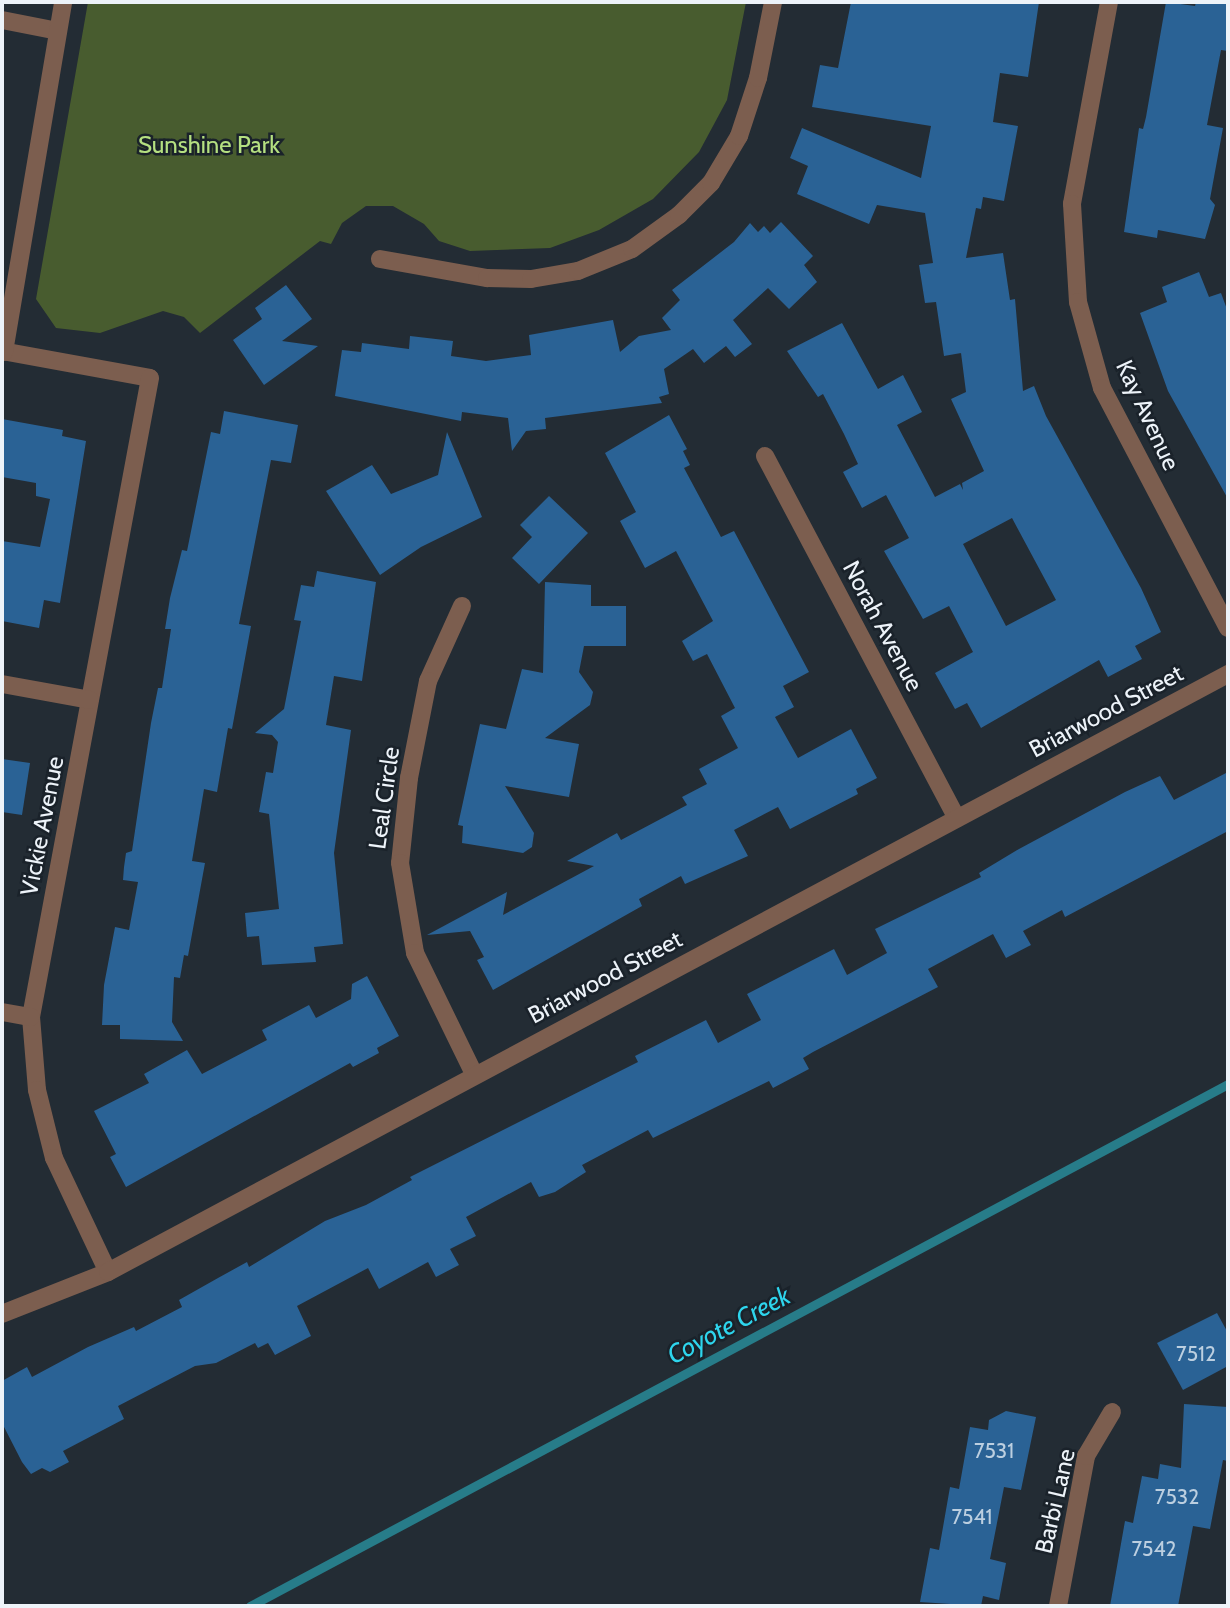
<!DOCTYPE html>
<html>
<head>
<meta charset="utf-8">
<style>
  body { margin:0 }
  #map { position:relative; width:1230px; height:1608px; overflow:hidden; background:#232c34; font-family:Cabin,sans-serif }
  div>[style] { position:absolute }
  .green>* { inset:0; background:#485c2f }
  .stream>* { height:9px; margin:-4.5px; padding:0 4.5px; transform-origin:4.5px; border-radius:4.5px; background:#277c89 }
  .building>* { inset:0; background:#2a6295 }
  .street>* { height:18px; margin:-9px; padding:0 9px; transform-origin:9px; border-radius:9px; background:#7c5e4f }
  span { translate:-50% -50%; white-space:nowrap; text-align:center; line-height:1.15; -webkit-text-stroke:5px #1a222a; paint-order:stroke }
  .number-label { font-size:21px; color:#bccfe0 }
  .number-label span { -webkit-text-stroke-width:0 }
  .park-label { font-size:24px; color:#b5e081 }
  .street-label { font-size:24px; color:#edf3f9 }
  .water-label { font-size:26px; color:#2ed5ed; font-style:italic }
  .frame { position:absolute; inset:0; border:4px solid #edf3f9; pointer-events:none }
</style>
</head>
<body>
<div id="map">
  <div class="green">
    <i style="clip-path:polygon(88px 2px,746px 2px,727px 100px,699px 152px,653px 199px,599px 230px,550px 248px,470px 251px,439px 241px,424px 224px,393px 206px,366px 206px,342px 223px,331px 244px,320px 241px,200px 333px,184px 317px,163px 311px,100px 333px,56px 328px,36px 299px)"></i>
  </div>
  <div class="stream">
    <i style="left:250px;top:1606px;width:1109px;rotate:-28.09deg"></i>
  </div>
  <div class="building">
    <i style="clip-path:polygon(evenodd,851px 2px,1039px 2px,1028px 77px,1000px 73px,993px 122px,1018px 126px,1004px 201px,983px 197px,981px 209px,976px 208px,966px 258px,1003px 253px,1010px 300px,1015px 299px,1023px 391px,1034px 386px,1046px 416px,1141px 588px,1161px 632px,1135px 646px,1142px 659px,1108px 677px,1099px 660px,981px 728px,967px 703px,955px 709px,935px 673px,973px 652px,949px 606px,923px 619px,884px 551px,909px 538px,886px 495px,862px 508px,843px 472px,858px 464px,844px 434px,823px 394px,818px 397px,787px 351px,842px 323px,878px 389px,903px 375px,922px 412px,897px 425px,935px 497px,960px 484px,963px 490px,962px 483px,984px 471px,951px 399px,966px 392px,961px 353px,944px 356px,936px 302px,925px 303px,919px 265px,933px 263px,925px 213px,877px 205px,869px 224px,797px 194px,808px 166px,790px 158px,802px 128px,921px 178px,931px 126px,812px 107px,820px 65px,838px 68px,851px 2px,1012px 518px,1056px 600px,1006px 626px,963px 544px,1012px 518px)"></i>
    <i style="clip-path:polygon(1166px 2px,1195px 6px,1196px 2px,1228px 2px,1228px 51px,1221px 50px,1207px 125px,1223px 128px,1210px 199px,1215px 205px,1205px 239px,1158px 230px,1157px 238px,1124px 232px,1139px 128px,1143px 129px,1146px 117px)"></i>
    <i style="clip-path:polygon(781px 222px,813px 256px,804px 265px,817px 282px,789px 309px,768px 288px,733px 320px,752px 344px,735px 357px,726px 346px,704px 363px,693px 349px,664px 369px,669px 394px,659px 397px,662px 403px,545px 418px,546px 429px,526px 431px,512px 451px,508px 418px,462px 412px,461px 421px,335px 396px,342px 350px,361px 352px,362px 343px,409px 349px,410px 336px,453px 341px,451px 356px,486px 361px,531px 355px,529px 335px,613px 320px,620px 352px,639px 336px,671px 330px,662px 318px,680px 300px,672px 290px,734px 242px,750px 223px,758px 232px,764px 226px,770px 233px)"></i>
    <i style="clip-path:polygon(1199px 272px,1209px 297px,1221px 293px,1228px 312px,1228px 499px,1168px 391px,1140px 313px,1167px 302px,1162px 287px)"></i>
    <i style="clip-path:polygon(286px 285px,312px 319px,282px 341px,318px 346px,264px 385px,233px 340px,262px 319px,255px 308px)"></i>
    <i style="clip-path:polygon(224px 411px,298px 425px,291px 463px,271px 460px,239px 624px,251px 626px,232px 729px,228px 728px,217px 792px,204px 789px,192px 861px,205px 863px,188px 956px,184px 955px,180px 978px,174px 977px,172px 1022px,183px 1041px,120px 1039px,120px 1025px,102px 1025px,104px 985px,115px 927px,129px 930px,138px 882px,123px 880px,124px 867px,126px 853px,132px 851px,151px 723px,158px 688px,162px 688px,171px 629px,165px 629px,170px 598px,182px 550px,187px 551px,211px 432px,220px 434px)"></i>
    <i style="clip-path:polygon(669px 415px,687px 449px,683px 451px,690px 465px,684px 468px,721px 537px,734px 531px,809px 672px,783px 686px,794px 707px,775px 717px,798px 758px,851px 729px,877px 778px,856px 789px,858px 794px,790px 829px,778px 807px,734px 830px,748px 856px,685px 884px,681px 876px,639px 899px,642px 906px,493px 990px,477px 960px,484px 957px,470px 931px,427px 935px,507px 892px,503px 915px,594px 866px,567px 861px,617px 833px,621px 840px,687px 805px,682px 797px,707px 784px,699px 769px,738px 748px,721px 716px,735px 708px,707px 654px,693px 661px,682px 641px,713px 621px,676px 551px,645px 568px,620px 521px,636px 512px,605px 453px)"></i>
    <i style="clip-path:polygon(2px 419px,63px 430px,62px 436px,86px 441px,60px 603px,44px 600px,39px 628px,2px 621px,2px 541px,40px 547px,50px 499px,36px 496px,36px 483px,2px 477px)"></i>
    <i style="clip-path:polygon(447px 432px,482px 517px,421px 547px,380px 575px,326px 491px,372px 465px,391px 494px,438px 475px)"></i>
    <i style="clip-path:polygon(549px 496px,588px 533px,539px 584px,512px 558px,532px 537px,520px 525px)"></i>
    <i style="clip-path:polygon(317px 571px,376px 582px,362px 681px,334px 676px,326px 725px,351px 730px,334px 853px,343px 944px,314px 947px,316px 962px,262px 965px,259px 936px,247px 937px,245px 913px,279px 909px,269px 814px,259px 812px,266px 772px,273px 773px,278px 742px,272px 735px,255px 733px,284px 709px,301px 621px,294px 620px,301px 585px,314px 587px)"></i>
    <i style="clip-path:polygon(545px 582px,591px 585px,591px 606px,626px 606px,626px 646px,584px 646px,579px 672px,593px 692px,590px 705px,545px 738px,579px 744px,569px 797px,505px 786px,534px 833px,532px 847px,523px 853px,462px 843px,463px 826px,458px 825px,480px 724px,506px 729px,522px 669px,543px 673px)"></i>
    <i style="clip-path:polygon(2px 759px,30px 763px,22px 815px,2px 812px)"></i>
    <i style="clip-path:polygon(1228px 772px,1228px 831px,1065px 917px,1062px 910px,1023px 931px,1031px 945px,1006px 958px,993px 934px,928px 969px,938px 987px,813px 1052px,803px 1058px,809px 1069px,773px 1088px,769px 1081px,653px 1138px,648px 1130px,582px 1165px,586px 1172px,555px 1192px,539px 1197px,531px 1182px,466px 1217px,476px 1236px,450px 1249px,459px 1265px,436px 1277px,428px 1262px,379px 1289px,368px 1268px,297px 1306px,311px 1336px,275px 1355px,268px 1343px,258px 1348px,255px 1343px,216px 1363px,195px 1366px,118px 1406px,124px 1419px,63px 1451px,69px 1462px,50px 1472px,42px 1468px,31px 1474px,22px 1462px,2px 1423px,2px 1381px,27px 1367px,32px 1377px,88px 1347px,134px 1327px,136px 1331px,182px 1307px,179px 1300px,218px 1278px,247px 1262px,249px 1267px,325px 1221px,366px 1205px,412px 1180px,410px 1177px,638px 1062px,635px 1056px,706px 1020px,718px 1043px,761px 1020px,747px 994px,834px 949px,847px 975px,887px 953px,875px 929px,981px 877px,979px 873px,1019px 849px,1125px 792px,1160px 776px,1174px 800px)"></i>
    <i style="clip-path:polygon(367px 976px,399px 1036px,377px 1048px,379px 1053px,353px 1067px,350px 1063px,126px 1187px,110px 1157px,116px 1154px,94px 1111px,149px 1083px,144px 1074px,187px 1050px,202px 1074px,267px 1040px,262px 1030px,309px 1005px,316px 1018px,351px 999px,352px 984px)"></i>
    <i style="clip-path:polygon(1217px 1313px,1228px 1333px,1228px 1366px,1183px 1390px,1157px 1343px)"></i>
    <i style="clip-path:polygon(1184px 1404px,1228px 1407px,1228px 1461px,1223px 1460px,1210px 1529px,1193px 1526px,1178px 1606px,1110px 1606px,1125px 1521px,1133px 1523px,1142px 1476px,1158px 1479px,1160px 1464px,1181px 1468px)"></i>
    <i style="clip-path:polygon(1006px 1411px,1036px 1417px,1021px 1490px,1004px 1487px,990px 1559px,1006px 1563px,999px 1600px,983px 1596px,981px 1606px,920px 1602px,930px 1548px,939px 1550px,950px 1487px,959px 1489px,970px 1427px,988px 1430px,989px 1420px)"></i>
  </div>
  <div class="street">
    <i style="left:1109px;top:2px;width:205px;rotate:100.4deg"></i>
    <i style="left:1072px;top:204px;width:98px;rotate:86.5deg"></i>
    <i style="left:1078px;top:302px;width:89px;rotate:74.4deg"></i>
    <i style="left:1102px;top:388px;width:271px;rotate:62.3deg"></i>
    <i style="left:2px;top:20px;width:57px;rotate:11.1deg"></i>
    <i style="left:380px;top:259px;width:109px;rotate:10.1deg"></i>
    <i style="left:487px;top:278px;width:44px;rotate:1.3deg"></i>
    <i style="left:531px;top:279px;width:48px;rotate:-9.7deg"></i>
    <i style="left:578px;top:271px;width:58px;rotate:-22.2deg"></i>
    <i style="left:632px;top:249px;width:58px;rotate:-35.9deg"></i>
    <i style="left:679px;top:215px;width:45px;rotate:-45deg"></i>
    <i style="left:711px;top:183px;width:55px;rotate:-59.2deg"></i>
    <i style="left:739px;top:136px;width:61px;rotate:-71.9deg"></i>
    <i style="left:758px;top:78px;width:77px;rotate:-78.8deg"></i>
    <i style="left:2px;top:351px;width:150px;rotate:10.3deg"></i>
    <i style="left:150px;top:378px;width:650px;rotate:100.55deg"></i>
    <i style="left:31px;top:1017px;width:73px;rotate:85.3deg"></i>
    <i style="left:37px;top:1090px;width:70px;rotate:76deg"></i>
    <i style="left:54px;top:1158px;width:126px;rotate:64.7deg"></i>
    <i style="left:4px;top:352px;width:355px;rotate:-80.4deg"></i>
    <i style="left:765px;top:456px;width:410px;rotate:62.1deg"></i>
    <i style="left:462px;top:606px;width:82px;rotate:114.4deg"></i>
    <i style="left:428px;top:681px;width:99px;rotate:101.1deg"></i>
    <i style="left:409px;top:778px;width:85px;rotate:96deg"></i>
    <i style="left:400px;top:863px;width:91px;rotate:80.5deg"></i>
    <i style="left:415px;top:953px;width:135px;rotate:64deg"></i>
    <i style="left:2px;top:684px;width:89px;rotate:10.3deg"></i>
    <i style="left:2px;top:1012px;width:29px;rotate:10deg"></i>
    <i style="left:2px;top:1314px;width:114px;rotate:-21.6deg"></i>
    <i style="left:108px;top:1272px;width:1270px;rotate:-28.1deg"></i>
    <i style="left:1058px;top:1606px;width:153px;rotate:-79.4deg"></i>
    <i style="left:1086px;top:1456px;width:51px;rotate:-59.4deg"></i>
  </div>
  <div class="number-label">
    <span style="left:1196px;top:1354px">7512</span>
    <span style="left:994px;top:1451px">7531</span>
    <span style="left:1177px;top:1497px">7532</span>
    <span style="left:972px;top:1517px">7541</span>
    <span style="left:1154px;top:1549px">7542</span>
  </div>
  <div class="park-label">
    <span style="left:209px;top:145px">Sunshine Park</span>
  </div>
  <div class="street-label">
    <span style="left:1148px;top:415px;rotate:65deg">Kay Avenue</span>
    <span style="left:883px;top:626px;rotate:62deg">Norah Avenue</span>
    <span style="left:1106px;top:711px;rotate:-28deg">Briarwood Street</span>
    <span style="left:384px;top:798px;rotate:-82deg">Leal Circle</span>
    <span style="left:42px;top:826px;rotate:-79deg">Vickie Avenue</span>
    <span style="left:605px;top:977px;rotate:-28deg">Briarwood Street</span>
    <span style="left:1055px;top:1501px;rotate:-77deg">Barbi Lane</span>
  </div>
  <div class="water-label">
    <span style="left:729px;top:1326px;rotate:-28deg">Coyote Creek</span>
  </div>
  <div class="frame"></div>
</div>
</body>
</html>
